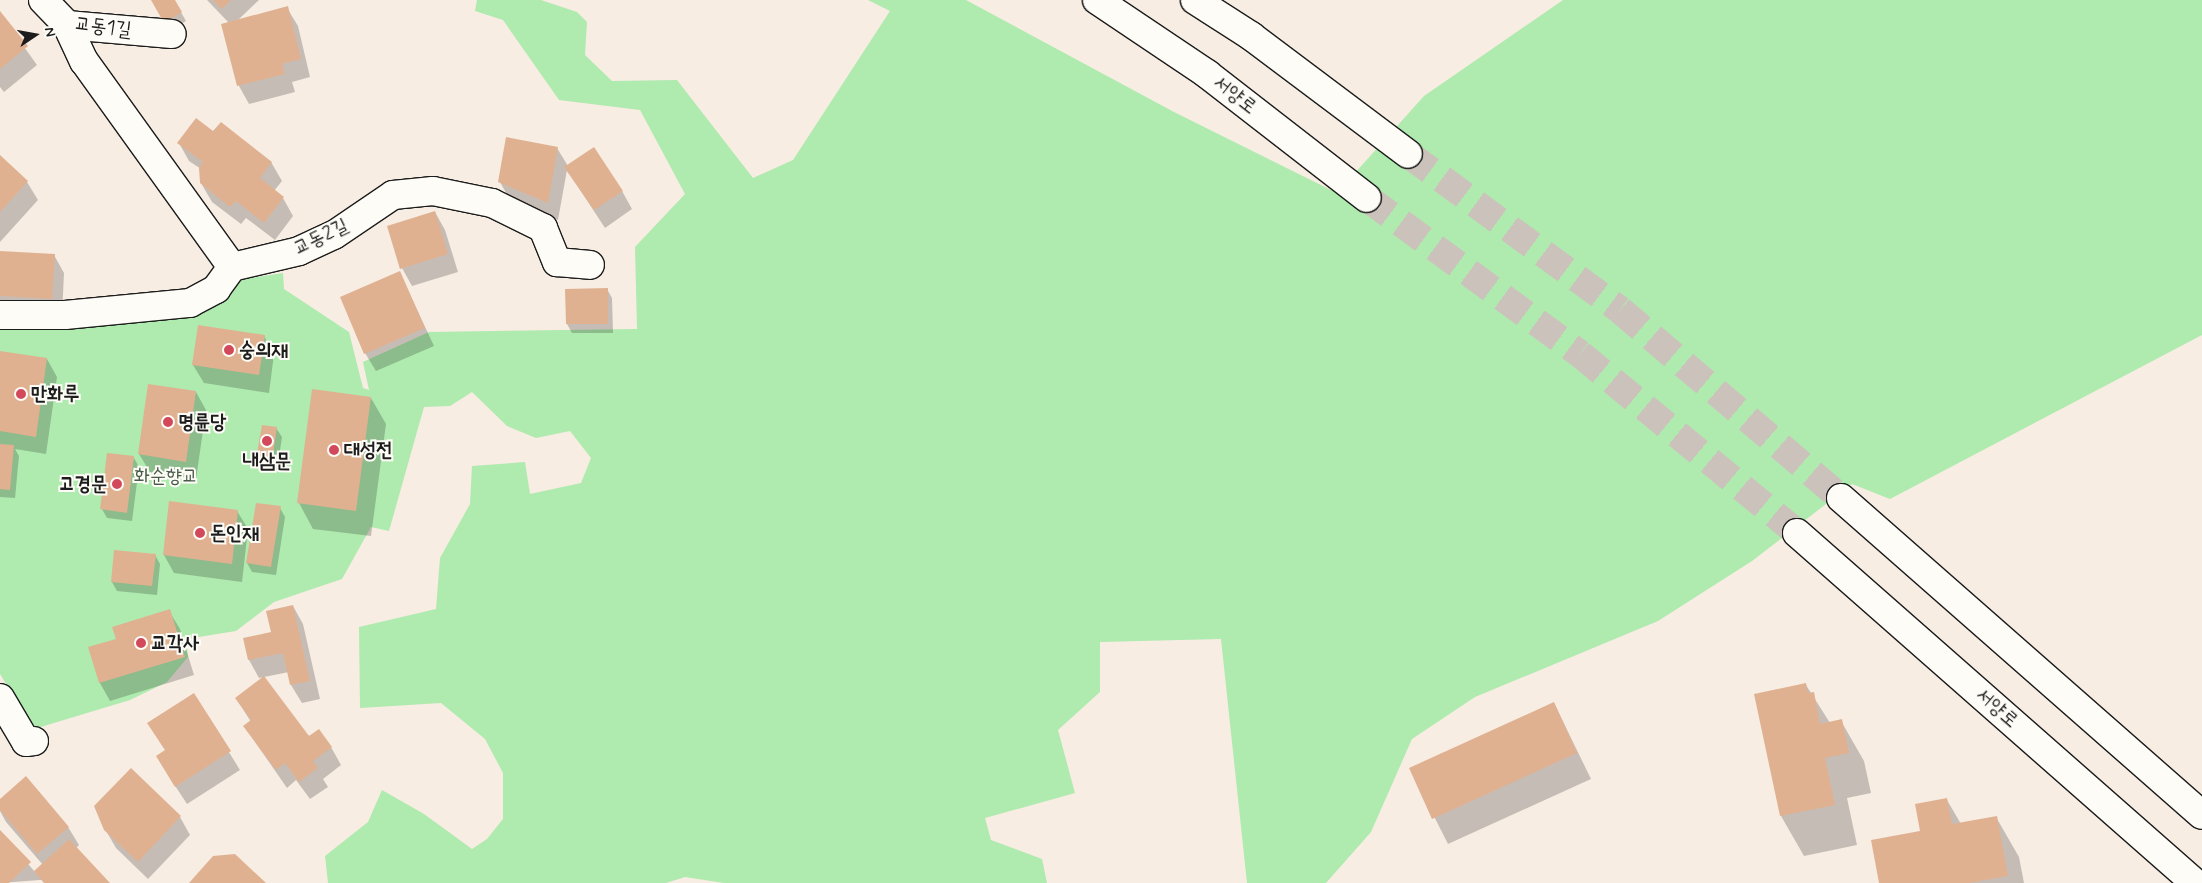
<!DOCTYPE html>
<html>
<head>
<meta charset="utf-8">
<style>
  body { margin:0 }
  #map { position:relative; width:2202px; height:883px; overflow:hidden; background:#f7ede3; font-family:Mynerve,"Poor Story",sans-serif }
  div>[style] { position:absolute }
  .green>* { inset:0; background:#afeaaf }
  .shadow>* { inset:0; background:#0003 }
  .building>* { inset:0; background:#e0b191 }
  .secondary-tunnel>* { height:28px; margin-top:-14px; transform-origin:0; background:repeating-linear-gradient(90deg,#cbc3bb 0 28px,transparent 0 42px) }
  .roads { filter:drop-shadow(1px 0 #1c1c1c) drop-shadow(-1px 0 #1c1c1c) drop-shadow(0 1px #1c1c1c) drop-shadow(0 -1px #1c1c1c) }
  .street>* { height:28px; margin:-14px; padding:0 14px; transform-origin:14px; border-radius:14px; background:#fdfcf7 }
  .secondary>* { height:28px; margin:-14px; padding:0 14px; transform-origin:14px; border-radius:14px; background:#fdfcf7 }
  .dots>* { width:14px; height:14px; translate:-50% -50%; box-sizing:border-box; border:2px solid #fdfcf7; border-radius:50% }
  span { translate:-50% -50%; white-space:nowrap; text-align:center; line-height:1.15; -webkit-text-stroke:4px #fdfcf7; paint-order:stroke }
  .street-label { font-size:20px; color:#1c1c1c }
  .poi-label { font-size:20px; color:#1c1c1c; font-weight:700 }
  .left { translate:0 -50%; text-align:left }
  .right { translate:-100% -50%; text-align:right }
  .park-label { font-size:20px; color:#485a48 }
  .north { position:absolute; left:10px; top:10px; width:50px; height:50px; -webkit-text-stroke:4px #fdfcf7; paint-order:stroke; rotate:78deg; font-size:14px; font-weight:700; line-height:20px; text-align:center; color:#1c1c1c }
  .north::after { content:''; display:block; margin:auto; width:18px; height:22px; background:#1c1c1c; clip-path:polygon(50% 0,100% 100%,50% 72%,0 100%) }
</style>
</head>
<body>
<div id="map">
  <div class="green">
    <i style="clip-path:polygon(477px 0,541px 0,577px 12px,587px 22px,585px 55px,612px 81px,677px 80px,753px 178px,793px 160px,890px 11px,868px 0,966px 0,1174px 112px,1337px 193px,1424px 96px,1563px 0,2202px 0,2202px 335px,1890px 499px,1852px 484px,1752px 561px,1658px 621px,1475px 697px,1412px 739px,1371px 832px,1326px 883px,1247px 883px,1221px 639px,1100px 642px,1100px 692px,1058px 730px,1075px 793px,985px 818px,991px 840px,1042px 859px,1047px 883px,724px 883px,685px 877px,666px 883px,328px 883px,325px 856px,368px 822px,382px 790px,424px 814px,472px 849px,487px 839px,503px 819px,503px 773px,485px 739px,441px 703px,360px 708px,359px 627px,436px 609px,440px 558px,470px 504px,472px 466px,525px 462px,530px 494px,581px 483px,591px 458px,570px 431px,536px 438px,507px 426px,472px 392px,450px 406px,424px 407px,389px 531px,371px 527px,342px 579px,274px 602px,236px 631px,186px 639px,188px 657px,167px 682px,130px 700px,34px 729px,0 674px,0 327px,72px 319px,239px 280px,283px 273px,284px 289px,349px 332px,363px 388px,369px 390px,363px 362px,429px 332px,637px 329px,635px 247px,685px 194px,640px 110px,559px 100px,503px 20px,475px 11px)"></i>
  </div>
  <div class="shadow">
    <i style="clip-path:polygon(152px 0,174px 0,186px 21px,170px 31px)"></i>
    <i style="clip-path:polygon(207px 0,259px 0,238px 20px,287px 8px,298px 26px,310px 77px,292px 82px,295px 92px,249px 104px,239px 86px,223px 24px,229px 23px)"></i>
    <i style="clip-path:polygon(0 13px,37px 65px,4px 92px,0 87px)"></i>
    <i style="clip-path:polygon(214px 132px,271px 162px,282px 181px,274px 191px,283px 198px,293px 216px,275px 240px,246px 218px,241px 224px,212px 202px,201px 183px,201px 169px,189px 161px,179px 143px)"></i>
    <i style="clip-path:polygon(557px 148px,568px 166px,622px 191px,632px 209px,605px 228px,567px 170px,558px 220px,510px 200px,500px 182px)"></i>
    <i style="clip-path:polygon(0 157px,27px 182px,38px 200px,0 242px)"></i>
    <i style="clip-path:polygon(435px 212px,445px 230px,458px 272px,412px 286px,402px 268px)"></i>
    <i style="clip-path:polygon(0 252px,54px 255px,64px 273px,62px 316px,0 305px)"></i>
    <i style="clip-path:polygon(400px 273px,434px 346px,376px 371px,365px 353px)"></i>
    <i style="clip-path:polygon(607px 289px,612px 298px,613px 333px,572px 333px,567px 324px,566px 290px)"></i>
    <i style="clip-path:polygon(264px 336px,274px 354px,269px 393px,204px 383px,193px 365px)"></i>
    <i style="clip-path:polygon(0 352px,47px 359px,57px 377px,46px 454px,15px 449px,19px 456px,15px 498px,0 497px)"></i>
    <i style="clip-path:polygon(196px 392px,206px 410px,196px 479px,150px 472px,139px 454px)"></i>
    <i style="clip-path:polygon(371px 398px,386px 424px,371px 536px,313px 529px,299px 503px)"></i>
    <i style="clip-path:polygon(276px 428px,282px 437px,277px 470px,262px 467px,257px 458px)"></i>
    <i style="clip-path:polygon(134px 458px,139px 467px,132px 521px,107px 518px,102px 509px)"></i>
    <i style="clip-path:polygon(280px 508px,285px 517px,276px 575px,252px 572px,247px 563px)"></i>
    <i style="clip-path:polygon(237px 511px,248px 529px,242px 582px,174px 573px,164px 555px)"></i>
    <i style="clip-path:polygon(155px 555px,160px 564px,157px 595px,117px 591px,112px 582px)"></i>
    <i style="clip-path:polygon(293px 606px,303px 624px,320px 699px,302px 703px,291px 685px,289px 672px,259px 678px,249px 660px,244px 639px,273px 633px)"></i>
    <i style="clip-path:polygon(169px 611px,180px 629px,194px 675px,110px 701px,100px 683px,90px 648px,118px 640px)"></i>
    <i style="clip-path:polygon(1806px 685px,1830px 723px,1841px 721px,1864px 761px,1871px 793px,1847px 798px,1857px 845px,1804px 856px,1781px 816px)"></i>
    <i style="clip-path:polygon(193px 694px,240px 770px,187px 804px,168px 775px,166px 751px,159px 741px)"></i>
    <i style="clip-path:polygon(236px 698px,331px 747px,341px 765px,323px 779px,328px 787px,310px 799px,296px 780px,287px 788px,244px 726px,251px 722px)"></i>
    <i style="clip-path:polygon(1554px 703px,1591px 779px,1448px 844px,1410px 769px)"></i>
    <i style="clip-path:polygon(1947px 800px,1961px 824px,1996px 817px,2019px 857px,2024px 883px,1880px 883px)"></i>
    <i style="clip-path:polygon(0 801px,68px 827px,79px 845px,76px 848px,108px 883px,40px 880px,0 883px,0 831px,35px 872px,43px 865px,6px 822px,0 811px)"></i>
    <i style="clip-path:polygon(180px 817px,190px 835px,148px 879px,116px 848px,105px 829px)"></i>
  </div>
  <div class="building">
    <i style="clip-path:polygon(151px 0,175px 0,182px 12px,164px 23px)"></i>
    <i style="clip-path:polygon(213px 0,231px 0,222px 9px)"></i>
    <i style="clip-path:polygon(288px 6px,301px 59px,282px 64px,285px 74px,237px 86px,221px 24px)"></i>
    <i style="clip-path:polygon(0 11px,28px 46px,0 69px)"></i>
    <i style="clip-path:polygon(196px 118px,213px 131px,221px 122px,272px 162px,260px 178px,284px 197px,264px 223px,236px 201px,230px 207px,200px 183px,199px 168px,203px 162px,177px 143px)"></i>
    <i style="clip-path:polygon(506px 137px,558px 147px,548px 203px,498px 182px)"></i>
    <i style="clip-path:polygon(594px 147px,623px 191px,594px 210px,564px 167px)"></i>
    <i style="clip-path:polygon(0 155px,28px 181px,0 212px)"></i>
    <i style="clip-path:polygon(435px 211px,448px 254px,400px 269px,387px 226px)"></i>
    <i style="clip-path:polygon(0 251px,55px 254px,52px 299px,0 296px)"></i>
    <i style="clip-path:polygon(400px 271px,425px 328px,364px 354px,340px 297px)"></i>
    <i style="clip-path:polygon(608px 288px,608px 324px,566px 324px,565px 289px)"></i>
    <i style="clip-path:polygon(198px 325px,265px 335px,259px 375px,192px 365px)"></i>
    <i style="clip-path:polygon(0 351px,47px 358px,36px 437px,0 431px)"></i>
    <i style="clip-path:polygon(148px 384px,196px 391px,186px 462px,138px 454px)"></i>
    <i style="clip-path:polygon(312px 389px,371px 397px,356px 511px,297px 503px)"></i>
    <i style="clip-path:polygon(262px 425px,277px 427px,272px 461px,256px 459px)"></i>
    <i style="clip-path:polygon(0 444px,14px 445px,10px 490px,0 489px)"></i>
    <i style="clip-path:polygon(107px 453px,134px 456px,127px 513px,100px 509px)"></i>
    <i style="clip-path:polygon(169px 501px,238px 510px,232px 564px,163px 555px)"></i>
    <i style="clip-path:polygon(256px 503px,281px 506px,271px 567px,246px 563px)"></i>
    <i style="clip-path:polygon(114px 550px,156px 554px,152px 586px,111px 582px)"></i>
    <i style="clip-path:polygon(293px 605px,310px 681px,290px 685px,283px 653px,248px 660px,243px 638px,271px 632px,266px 611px)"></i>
    <i style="clip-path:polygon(170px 609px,185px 657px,99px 683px,88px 647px,116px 639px,112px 627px)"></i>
    <i style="clip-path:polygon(264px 676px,309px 736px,319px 729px,332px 747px,313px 761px,318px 768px,299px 782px,285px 763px,276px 770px,243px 726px,251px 720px,235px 698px)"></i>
    <i style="clip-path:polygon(1806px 683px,1808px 693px,1814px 692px,1820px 724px,1842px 719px,1849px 753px,1825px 758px,1835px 805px,1780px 816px,1754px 694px)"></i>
    <i style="clip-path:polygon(194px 693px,231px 751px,175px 787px,156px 756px,165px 750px,147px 723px)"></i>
    <i style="clip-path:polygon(1554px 702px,1577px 753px,1432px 819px,1409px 768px)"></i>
    <i style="clip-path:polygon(131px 768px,181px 816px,138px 862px,104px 830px,94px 806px)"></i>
    <i style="clip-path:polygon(26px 776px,69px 827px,37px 854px,0 810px,0 799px)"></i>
    <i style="clip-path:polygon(1947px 798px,1952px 824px,1997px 816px,2008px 876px,1969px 883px,1879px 883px,1871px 840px,1920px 831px,1915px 804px)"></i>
    <i style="clip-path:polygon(0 830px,31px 862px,9px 883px,0 883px)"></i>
    <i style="clip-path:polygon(69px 839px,110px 883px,44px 883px,34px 871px)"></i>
    <i style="clip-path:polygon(235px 854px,266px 883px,189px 883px,213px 856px)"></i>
  </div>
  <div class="secondary-tunnel">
    <i style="left:1408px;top:154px;width:263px;rotate:36.3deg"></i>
    <i style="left:1620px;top:310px;width:290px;rotate:40.4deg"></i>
    <i style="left:1367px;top:198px;width:264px;rotate:36.2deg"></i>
    <i style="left:1580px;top:354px;width:281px;rotate:39.5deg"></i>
  </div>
  <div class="roads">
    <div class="street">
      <i style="left:43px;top:0;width:35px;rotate:46deg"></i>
      <i style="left:67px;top:25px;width:105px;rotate:4.9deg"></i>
      <i style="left:67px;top:25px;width:40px;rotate:65deg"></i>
      <i style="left:84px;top:61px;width:254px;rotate:54.3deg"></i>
      <i style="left:0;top:315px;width:65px"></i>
      <i style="left:65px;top:315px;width:126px;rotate:-5.5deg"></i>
      <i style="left:190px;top:303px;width:30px;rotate:-28deg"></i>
      <i style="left:216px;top:289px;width:27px;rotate:-54deg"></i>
      <i style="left:232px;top:267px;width:69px;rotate:-13.4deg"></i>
      <i style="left:299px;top:251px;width:38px;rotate:-25deg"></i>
      <i style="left:334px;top:235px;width:71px;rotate:-34.1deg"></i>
      <i style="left:393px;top:195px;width:40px;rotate:-5.7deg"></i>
      <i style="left:433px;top:191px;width:60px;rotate:11.5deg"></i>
      <i style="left:492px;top:203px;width:57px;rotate:26.1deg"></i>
      <i style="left:543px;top:228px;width:37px;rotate:68deg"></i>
      <i style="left:557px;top:262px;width:33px;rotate:5deg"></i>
      <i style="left:0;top:698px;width:51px;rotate:59.4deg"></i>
      <i style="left:26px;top:742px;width:8px;rotate:-7deg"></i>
    </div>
    <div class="secondary">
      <i style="left:1097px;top:0;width:133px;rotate:33.9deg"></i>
      <i style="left:1207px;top:74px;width:202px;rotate:37.8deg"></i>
      <i style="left:1195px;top:0;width:67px;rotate:32.7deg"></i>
      <i style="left:1251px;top:36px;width:196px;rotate:36.9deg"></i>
      <i style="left:1841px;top:498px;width:480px;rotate:41.3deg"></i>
      <i style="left:1797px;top:533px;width:530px;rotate:41.33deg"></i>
    </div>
  </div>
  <div class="dots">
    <i style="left:229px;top:350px;background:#d1495b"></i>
    <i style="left:21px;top:394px;background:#d1495b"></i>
    <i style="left:168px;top:422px;background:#d1495b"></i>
    <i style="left:267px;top:441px;background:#d1495b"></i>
    <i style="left:334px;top:450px;background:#d1495b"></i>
    <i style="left:117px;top:484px;background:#d1495b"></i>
    <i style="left:200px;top:533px;background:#d1495b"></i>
    <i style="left:141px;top:643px;background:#d1495b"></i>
  </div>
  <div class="street-label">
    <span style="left:103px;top:27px;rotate:7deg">교동1길</span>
    <span style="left:1235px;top:95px;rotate:38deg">서양로</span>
    <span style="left:321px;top:237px;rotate:-26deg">교동2길</span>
    <span style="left:1997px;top:708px;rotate:41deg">서양로</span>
  </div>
  <div class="poi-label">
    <span class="left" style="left:239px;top:350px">숭의재</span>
    <span class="left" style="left:31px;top:394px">만화루</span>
    <span class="left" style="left:178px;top:422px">명륜당</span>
    <span class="left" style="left:344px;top:450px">대성전</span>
    <span style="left:267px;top:461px">내삼문</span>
    <span class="right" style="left:107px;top:484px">고경문</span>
    <span class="left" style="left:210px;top:533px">돈인재</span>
    <span class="left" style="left:151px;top:643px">교각사</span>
  </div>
  <div class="park-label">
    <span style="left:166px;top:476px">화순향교</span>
  </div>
  <div class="north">N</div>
</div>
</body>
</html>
